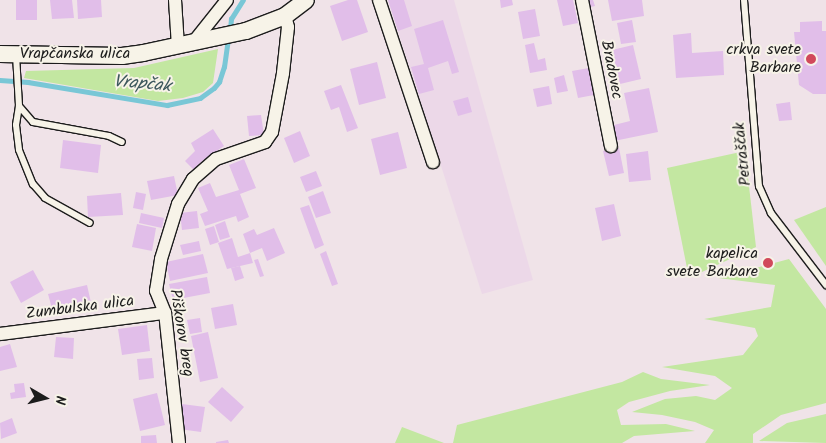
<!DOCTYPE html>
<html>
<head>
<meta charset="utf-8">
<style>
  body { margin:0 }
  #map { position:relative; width:826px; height:443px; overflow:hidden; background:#f0e3e8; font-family:Kalam,sans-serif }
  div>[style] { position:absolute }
  .built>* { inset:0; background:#ecd8e8 }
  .green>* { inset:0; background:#c3e7a1 }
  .stream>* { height:4.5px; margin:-2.25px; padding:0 2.25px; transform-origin:2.25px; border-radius:2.25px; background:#79c7d6 }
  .building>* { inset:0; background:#e1bee9 }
  .roads { filter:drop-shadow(1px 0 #1c1c1c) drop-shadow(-1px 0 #1c1c1c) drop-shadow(0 1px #1c1c1c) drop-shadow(0 -1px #1c1c1c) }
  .lane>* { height:6px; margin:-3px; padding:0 3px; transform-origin:3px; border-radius:3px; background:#f7f3e8 }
  .street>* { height:12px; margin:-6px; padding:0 6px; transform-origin:6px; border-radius:6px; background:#f7f3e8 }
  .secondary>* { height:16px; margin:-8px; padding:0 8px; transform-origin:8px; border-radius:8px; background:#f7f3e8 }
  .dots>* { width:14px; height:14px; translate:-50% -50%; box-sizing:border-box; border:2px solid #f7f3e8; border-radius:50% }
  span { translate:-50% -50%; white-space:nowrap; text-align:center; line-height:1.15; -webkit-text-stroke:4px #f7f3e8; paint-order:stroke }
  .poi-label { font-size:16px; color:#1c1c1c }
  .right { translate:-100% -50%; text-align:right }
  .street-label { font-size:16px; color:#1c1c1c }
  .water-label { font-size:18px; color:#3d585d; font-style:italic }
  .north { position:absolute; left:20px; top:373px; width:50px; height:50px; -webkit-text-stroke:4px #f7f3e8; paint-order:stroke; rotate:98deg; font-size:14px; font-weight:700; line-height:20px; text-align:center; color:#1c1c1c }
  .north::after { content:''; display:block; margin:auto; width:18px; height:22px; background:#1c1c1c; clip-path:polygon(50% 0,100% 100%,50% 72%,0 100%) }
</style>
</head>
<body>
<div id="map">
  <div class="built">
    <i style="clip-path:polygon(388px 0,454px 0,533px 280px,482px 294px)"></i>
  </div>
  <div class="green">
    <i style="clip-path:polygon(218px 49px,213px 83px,203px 92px,183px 98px,158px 101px,24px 78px,26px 71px,134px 68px)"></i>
    <i style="clip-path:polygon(745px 151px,756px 247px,689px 278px,667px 168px)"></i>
    <i style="clip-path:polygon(826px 207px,826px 266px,794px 220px)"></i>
    <i style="clip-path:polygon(789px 259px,826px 309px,826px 403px,781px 415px,753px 434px,753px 443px,705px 443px,714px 430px,695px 422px,662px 415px,632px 412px,665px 399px,696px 396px,715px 400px,732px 388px,715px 376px,662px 367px,743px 355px,758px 336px,755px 328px,704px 319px,771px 307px,775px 285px,718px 278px)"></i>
    <i style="clip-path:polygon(643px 372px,661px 379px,710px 385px,670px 391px,629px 402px,617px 410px,621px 425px,666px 424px,695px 431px,634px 436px,622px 443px,453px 443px,457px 425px,622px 382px)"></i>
    <i style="clip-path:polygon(826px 414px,826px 443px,759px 441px,787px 423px)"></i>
    <i style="clip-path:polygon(402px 427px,444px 443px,395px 443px)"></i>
  </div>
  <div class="stream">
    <i style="left:230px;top:30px;width:11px;rotate:-85deg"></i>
    <i style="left:231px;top:19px;width:22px;rotate:-58deg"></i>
    <i style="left:0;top:80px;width:28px;rotate:4deg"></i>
    <i style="left:28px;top:82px;width:141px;rotate:9.4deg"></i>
    <i style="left:167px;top:105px;width:34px;rotate:-12deg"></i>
    <i style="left:200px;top:98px;width:17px;rotate:-36deg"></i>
    <i style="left:214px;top:88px;width:8px;rotate:-50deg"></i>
    <i style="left:219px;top:82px;width:16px;rotate:-72deg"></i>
    <i style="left:224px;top:67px;width:29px;rotate:-82deg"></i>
  </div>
  <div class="building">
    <i style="clip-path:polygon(16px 0,37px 0,37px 20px,16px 20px)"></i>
    <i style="clip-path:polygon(50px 0,72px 0,74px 18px,52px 19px)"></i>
    <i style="clip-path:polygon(77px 0,101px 0,102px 17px,78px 19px)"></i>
    <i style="clip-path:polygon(348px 0,357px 0,368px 32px,342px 41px,330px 6px)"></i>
    <i style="clip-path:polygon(388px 0,404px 0,412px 26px,398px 31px)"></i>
    <i style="clip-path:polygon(500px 0,512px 0,513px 5px,501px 8px)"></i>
    <i style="clip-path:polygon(557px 0,573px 0,578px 23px,563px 26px)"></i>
    <i style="clip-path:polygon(584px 0,593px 0,595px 6px,586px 8px)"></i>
    <i style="clip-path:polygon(608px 0,642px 0,644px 16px,612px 21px)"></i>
    <i style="clip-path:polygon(535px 9px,540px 36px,523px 39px,518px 12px)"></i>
    <i style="clip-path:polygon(443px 20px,459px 72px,452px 74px,448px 61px,428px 68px,434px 90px,419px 94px,411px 67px,424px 64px,414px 29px)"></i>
    <i style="clip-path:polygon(632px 20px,636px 42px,621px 44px,617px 23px)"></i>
    <i style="clip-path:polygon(822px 21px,822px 31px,826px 31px,826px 94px,813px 94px,799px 85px,794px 32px,800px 32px,800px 22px)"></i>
    <i style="clip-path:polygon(691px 33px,692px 53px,723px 51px,724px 75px,676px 78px,673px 35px)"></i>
    <i style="clip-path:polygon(534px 43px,538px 60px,545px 58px,547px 70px,530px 73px,525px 45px)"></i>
    <i style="clip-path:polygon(633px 45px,641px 79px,620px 84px,612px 50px)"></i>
    <i style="clip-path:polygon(377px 62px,386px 98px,359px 105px,350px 69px)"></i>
    <i style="clip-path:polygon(589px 68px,594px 95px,578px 98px,572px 71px)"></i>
    <i style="clip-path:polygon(564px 75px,568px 91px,557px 93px,554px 78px)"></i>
    <i style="clip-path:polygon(341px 85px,358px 128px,347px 132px,339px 107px,331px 110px,324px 91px)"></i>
    <i style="clip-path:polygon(549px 86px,552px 104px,537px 107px,533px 89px)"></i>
    <i style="clip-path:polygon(649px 88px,658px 132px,614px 141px,610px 126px,630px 121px,624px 93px)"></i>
    <i style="clip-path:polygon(468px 97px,472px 112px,458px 116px,453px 101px)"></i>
    <i style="clip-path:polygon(790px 102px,792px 120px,779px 121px,776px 104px)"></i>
    <i style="clip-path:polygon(261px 115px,264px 135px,249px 136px,247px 116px)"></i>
    <i style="clip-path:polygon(213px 129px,224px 146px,202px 161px,194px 170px,185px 161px,195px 151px,191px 143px)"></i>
    <i style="clip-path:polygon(300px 131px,310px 156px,294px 163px,284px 138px)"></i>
    <i style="clip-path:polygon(398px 132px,407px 168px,380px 175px,371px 139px)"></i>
    <i style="clip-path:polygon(63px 140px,101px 145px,98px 173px,60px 168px)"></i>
    <i style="clip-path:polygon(619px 148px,624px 173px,609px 176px,603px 151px)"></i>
    <i style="clip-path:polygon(648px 151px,651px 180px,629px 182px,626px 154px)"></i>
    <i style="clip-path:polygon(244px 159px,256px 188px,240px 194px,249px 217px,238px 222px,236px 216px,205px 226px,200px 214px,208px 211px,198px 188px,210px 183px,216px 197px,239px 190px,229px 165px)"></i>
    <i style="clip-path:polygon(316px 171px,322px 186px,306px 192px,300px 177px)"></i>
    <i style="clip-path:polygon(174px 176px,178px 195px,151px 200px,147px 181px)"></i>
    <i style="clip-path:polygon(323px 191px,331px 213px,316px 218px,308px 197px)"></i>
    <i style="clip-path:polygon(136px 192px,146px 194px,143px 210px,133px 208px)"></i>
    <i style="clip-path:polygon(121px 193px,123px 215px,88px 217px,87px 196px)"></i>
    <i style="clip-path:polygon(614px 204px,621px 236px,602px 241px,595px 208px)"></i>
    <i style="clip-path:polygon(309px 205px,324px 245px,315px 249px,300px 208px)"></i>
    <i style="clip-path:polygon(197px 211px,199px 228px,182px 230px,180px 213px)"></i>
    <i style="clip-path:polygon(141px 213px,164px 218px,162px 228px,139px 223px)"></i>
    <i style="clip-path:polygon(225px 221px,230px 237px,220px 240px,215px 225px)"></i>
    <i style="clip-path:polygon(137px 224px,156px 228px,152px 251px,132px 247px)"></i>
    <i style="clip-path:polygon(214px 226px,219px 242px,210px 245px,205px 229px)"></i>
    <i style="clip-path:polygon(274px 228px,285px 253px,267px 261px,262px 248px,250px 253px,243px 234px,254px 229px,257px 235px)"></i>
    <i style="clip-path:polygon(232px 238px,238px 257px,250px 253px,253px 263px,227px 269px,218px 243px)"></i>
    <i style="clip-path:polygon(199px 241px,201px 251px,183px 255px,180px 245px)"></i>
    <i style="clip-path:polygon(326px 251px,338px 284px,332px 286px,320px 254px)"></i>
    <i style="clip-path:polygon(203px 254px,208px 273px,170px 281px,166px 262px)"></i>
    <i style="clip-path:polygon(258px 259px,264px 276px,260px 277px,254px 260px)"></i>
    <i style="clip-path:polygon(240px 266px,244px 278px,235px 281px,231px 268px)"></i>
    <i style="clip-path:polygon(33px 270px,44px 290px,21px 303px,10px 282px)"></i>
    <i style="clip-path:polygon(207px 277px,210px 293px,173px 300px,169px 284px)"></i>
    <i style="clip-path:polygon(87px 285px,92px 307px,54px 316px,48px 294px)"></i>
    <i style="clip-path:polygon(233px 304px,237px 325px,215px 329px,211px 308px)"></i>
    <i style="clip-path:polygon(200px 318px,202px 332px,190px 334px,187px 320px)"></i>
    <i style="clip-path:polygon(147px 325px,150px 351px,122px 355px,118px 329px)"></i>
    <i style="clip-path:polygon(208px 332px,218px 378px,200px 382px,191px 336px)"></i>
    <i style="clip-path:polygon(56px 337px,74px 338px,73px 359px,54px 357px)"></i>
    <i style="clip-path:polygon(10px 344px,17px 367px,0 371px,0 347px)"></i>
    <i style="clip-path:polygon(152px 358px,154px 378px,139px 380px,137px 359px)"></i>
    <i style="clip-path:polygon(24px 383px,26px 397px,11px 399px,10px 393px,15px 392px,14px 384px)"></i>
    <i style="clip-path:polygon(222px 387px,244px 407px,231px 422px,208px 402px)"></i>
    <i style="clip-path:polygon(157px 393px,165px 425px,140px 431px,133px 399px)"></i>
    <i style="clip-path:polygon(182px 404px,205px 407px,201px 432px,179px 429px)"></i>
    <i style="clip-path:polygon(12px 418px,17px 433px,1px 439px,0 423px)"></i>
    <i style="clip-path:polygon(156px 435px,157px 443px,141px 443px,141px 436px)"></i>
    <i style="clip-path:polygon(228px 440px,229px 443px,216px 443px,216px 442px)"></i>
  </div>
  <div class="roads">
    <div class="lane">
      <i style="left:744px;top:0;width:187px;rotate:85.4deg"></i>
      <i style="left:759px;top:186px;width:30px;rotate:66deg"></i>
      <i style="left:771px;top:213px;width:91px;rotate:52.6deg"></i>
      <i style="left:16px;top:55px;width:51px;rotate:86.6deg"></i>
      <i style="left:19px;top:106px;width:21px;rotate:49deg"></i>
      <i style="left:33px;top:122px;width:77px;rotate:10.4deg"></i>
      <i style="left:109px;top:136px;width:14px;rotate:25deg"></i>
      <i style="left:19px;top:106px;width:19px;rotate:99deg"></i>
      <i style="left:16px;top:125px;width:25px;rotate:83deg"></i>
      <i style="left:19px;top:150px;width:37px;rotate:68deg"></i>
      <i style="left:33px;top:184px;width:18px;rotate:49deg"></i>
      <i style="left:45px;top:198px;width:51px;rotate:29.1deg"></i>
    </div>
    <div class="street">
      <i style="left:175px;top:0;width:47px;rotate:86.3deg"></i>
      <i style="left:379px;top:0;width:171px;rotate:71.6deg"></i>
      <i style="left:582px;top:0;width:149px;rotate:78.8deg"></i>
      <i style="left:192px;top:44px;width:56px;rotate:-51.5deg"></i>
      <i style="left:0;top:334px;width:166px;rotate:-7.3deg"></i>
      <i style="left:179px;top:443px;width:131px;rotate:-96.1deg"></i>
      <i style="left:165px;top:313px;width:24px;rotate:-112deg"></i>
      <i style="left:156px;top:291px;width:32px;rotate:-81deg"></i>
      <i style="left:161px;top:259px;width:58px;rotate:-72.8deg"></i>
      <i style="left:178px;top:204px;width:29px;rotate:-59deg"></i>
      <i style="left:193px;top:179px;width:30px;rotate:-41deg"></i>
      <i style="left:216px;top:159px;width:52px;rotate:-19.1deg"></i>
      <i style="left:265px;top:142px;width:12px;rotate:-55deg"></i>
      <i style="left:272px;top:132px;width:60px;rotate:-79.4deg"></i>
      <i style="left:283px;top:73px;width:46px;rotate:-83.8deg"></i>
      <i style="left:288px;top:27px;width:11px;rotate:-105deg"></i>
    </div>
    <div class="secondary">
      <i style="left:0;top:54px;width:122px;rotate:0.9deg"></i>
      <i style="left:122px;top:56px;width:21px;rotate:-8deg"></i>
      <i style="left:143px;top:53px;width:105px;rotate:-12.1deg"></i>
      <i style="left:246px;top:31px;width:42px;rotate:-21deg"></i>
      <i style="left:285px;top:16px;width:26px;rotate:-37deg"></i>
    </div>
  </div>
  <div class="dots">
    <i style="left:811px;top:59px;background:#d1495b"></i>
    <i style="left:768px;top:263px;background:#d1495b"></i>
  </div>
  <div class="poi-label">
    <span class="right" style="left:801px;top:59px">crkva svete<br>Barbare</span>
    <span class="right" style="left:758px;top:263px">kapelica<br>svete Barbare</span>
  </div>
  <div class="street-label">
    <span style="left:75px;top:54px">Vrapčanska ulica</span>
    <span style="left:611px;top:70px;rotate:79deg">Bradovec</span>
    <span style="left:743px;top:154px;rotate:-96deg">Petraščak</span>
    <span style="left:80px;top:308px;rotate:-7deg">Zumbulska ulica</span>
    <span style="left:181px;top:333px;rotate:81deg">Piškorov breg</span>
  </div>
  <div class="water-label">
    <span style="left:142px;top:85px;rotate:5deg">Vrapčak</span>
  </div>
  <div class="north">N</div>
</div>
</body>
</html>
